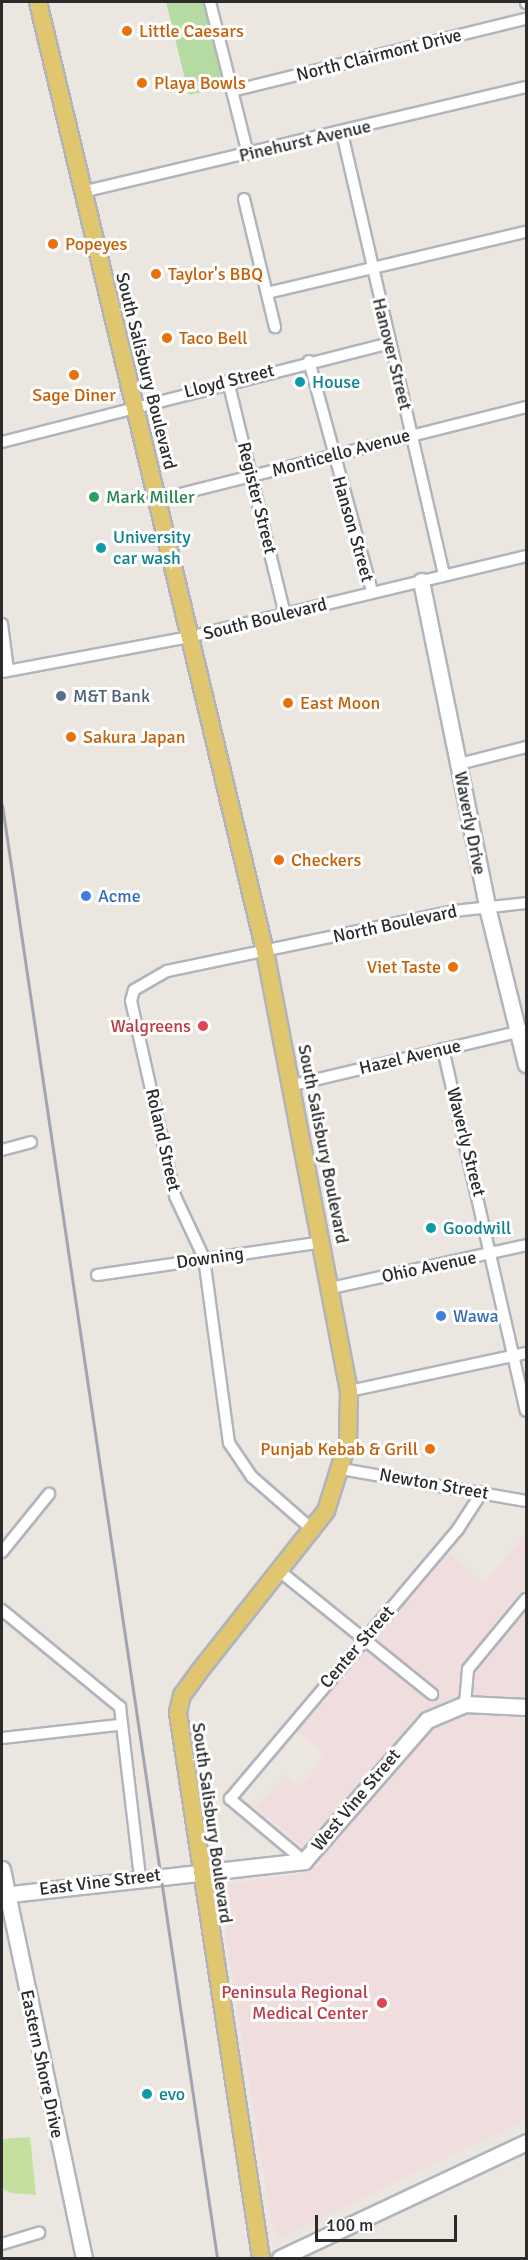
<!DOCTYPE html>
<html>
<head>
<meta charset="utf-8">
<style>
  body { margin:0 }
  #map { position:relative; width:528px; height:2260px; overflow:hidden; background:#ebe6df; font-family:Signika,sans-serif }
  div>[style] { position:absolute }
  .medical>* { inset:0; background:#f0ddde }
  .green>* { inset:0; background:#b5daa2 }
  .pitch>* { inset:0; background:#c4e09f }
  .roads { filter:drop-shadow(2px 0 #b2b4bd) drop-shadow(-2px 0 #b2b4bd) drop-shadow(0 2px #b2b4bd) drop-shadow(0 -2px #b2b4bd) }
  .street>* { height:10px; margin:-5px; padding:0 5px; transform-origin:5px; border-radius:5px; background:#fff }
  .secondary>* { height:15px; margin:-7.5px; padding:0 7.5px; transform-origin:7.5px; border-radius:7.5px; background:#fff }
  .primary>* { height:16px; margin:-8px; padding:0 8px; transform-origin:8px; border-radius:8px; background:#dfc66f }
  .rail>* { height:3px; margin:-1.5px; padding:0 1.5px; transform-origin:1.5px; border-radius:1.5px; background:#a2a4b2 }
  .dots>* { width:16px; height:16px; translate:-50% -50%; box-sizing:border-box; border:3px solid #fff; border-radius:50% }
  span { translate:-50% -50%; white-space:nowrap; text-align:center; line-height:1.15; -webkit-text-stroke:6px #fff; paint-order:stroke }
  .food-label { font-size:18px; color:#c56008 }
  .left { translate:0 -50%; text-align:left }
  .right { translate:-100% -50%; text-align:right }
  .street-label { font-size:18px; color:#2b2b2b }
  .culture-label { font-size:18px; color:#0d838f }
  .leisure-label { font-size:18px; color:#27864d }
  .service-label { font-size:18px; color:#4e5e75 }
  .shop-label { font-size:18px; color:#366cbe }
  .health-label { font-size:18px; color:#be3a42 }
  .frame { position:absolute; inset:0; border:3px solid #2b2b2b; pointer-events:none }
  .scale { position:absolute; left:315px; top:2215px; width:142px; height:27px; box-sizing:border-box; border:3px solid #2b2b2b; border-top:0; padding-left:8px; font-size:18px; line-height:21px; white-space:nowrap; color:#2b2b2b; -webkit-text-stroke:4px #fff; paint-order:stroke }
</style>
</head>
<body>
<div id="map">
  <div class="medical">
    <i style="clip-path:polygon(526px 1533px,526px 2120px,280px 2238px,272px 2226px,218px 1885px,299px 1874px,324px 1865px,256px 1807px,284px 1775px,300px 1787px,326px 1756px,296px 1729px,447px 1552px,485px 1583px)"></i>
  </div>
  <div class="green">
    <i style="clip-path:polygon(166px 2px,203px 2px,224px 86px,189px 95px)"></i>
  </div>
  <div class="pitch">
    <i style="clip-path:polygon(30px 2137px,36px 2195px,11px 2193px,2px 2188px,2px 2139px)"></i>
  </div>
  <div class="roads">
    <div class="street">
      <i style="left:210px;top:2px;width:157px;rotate:76deg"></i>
      <i style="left:526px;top:2px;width:1px;rotate:90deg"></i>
      <i style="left:232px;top:91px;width:303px;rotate:-13.8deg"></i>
      <i style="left:342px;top:133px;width:453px;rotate:77deg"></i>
      <i style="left:82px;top:192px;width:456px;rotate:-13.3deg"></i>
      <i style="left:244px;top:199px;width:132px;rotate:76.4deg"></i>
      <i style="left:267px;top:293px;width:266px;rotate:-13.3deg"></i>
      <i style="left:309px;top:361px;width:239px;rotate:74.7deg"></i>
      <i style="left:228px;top:381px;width:241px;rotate:76.3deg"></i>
      <i style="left:2px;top:442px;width:399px;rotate:-14.3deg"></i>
      <i style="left:156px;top:500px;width:382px;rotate:-14.1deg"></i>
      <i style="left:2px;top:624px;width:46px;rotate:82.6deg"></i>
      <i style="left:2px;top:672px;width:190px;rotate:-10.6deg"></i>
      <i style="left:189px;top:637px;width:347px;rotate:-13.5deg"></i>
      <i style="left:459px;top:764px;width:69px;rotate:-14.2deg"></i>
      <i style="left:443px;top:1049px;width:371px;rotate:77.1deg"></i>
      <i style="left:293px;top:1085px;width:239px;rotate:-13.3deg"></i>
      <i style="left:2px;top:1150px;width:30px;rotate:-15deg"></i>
      <i style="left:97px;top:1275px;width:227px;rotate:-8.3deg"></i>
      <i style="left:331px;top:1288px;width:200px;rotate:-12.4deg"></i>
      <i style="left:349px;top:1391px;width:181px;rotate:-12.1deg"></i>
      <i style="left:341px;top:1469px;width:188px;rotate:9.8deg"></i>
      <i style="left:314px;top:1531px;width:82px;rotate:-138.9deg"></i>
      <i style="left:252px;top:1477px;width:41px;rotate:-124.1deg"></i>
      <i style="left:229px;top:1443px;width:187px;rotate:-97.7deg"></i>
      <i style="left:204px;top:1258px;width:68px;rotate:-115.1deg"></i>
      <i style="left:175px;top:1196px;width:200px;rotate:-102.7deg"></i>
      <i style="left:131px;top:1001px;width:11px;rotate:-75deg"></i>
      <i style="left:134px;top:990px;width:38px;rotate:-30deg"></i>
      <i style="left:167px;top:971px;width:293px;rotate:-11.8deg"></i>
      <i style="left:454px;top:911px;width:72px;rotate:-6.3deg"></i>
      <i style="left:2px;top:1552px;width:75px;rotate:-51deg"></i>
      <i style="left:282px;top:1573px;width:193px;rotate:38.9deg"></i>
      <i style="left:2px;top:1610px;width:153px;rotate:39.4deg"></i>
      <i style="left:120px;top:1707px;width:171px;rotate:83.3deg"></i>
      <i style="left:465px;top:1704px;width:35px;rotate:-85deg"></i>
      <i style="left:468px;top:1669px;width:91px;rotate:-50.4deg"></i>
      <i style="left:2px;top:1738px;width:117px;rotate:-6.4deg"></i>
      <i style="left:304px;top:1861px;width:97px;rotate:-140deg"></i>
      <i style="left:230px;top:1799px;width:353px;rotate:-49.8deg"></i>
      <i style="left:458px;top:1529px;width:44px;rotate:-57deg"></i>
      <i style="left:2px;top:2244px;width:39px;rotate:-17deg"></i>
    </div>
    <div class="secondary">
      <i style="left:421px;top:581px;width:337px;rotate:78.5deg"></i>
      <i style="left:488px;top:911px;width:158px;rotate:76.1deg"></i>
      <i style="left:2px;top:1869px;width:398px;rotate:78.1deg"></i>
      <i style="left:2px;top:1895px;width:304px;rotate:-6.4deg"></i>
      <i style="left:304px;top:1861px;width:187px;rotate:-48.9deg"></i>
      <i style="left:427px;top:1720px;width:41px;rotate:-22.8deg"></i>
      <i style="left:465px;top:1704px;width:61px;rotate:2.8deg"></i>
      <i style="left:280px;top:2258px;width:272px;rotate:-25.2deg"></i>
    </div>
    <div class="primary">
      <i style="left:38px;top:2px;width:976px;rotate:76.55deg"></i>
      <i style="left:265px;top:951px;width:448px;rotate:79.2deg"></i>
      <i style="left:349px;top:1391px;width:50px;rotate:91.1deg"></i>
      <i style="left:348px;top:1441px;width:73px;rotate:107.4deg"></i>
      <i style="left:326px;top:1511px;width:205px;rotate:128.3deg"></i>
      <i style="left:199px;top:1672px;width:29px;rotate:126deg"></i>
      <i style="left:182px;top:1695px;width:18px;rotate:103deg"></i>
      <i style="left:178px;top:1713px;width:551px;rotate:81.34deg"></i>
    </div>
  </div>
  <div class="rail">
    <i style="left:2px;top:805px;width:1469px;rotate:81.58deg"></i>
  </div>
  <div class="dots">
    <i style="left:127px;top:31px;background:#e8710a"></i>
    <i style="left:142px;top:83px;background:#e8710a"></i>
    <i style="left:53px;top:244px;background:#e8710a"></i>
    <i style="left:156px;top:274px;background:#e8710a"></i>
    <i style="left:167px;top:338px;background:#e8710a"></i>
    <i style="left:74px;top:375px;background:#e8710a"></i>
    <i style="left:300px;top:382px;background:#0f9aa8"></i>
    <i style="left:94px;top:497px;background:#2e9e5b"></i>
    <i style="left:101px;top:548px;background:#0f9aa8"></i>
    <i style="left:61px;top:696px;background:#5c6f8a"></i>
    <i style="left:288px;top:703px;background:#e8710a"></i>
    <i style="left:71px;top:737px;background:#e8710a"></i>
    <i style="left:279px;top:860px;background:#e8710a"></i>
    <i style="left:86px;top:896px;background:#3f7fe0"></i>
    <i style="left:453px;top:967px;background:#e8710a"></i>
    <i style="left:203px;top:1026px;background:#e0444e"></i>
    <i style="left:431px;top:1228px;background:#0f9aa8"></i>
    <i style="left:441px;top:1316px;background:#3f7fe0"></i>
    <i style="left:430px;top:1449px;background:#e8710a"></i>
    <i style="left:382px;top:2003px;background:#e0444e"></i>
    <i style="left:147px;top:2094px;background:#0f9aa8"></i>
  </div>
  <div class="food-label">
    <span class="left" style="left:139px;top:31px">Little Caesars</span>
    <span class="left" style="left:154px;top:83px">Playa Bowls</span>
    <span class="left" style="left:65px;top:244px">Popeyes</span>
    <span class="left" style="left:168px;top:274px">Taylor's BBQ</span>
    <span class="left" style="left:179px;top:338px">Taco Bell</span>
    <span style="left:74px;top:395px">Sage Diner</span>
    <span class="left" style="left:300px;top:703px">East Moon</span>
    <span class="left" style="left:83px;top:737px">Sakura Japan</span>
    <span class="left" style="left:291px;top:860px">Checkers</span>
    <span class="right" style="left:441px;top:967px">Viet Taste</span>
    <span class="right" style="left:418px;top:1449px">Punjab Kebab &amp; Grill</span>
  </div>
  <div class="street-label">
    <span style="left:379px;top:55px;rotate:-14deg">North Clairmont Drive</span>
    <span style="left:305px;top:141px;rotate:-13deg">Pinehurst Avenue</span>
    <span style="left:392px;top:354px;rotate:76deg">Hanover Street</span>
    <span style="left:146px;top:371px;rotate:76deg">South Salisbury Boulevard</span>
    <span style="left:229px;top:381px;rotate:-14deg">Lloyd Street</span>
    <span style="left:341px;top:453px;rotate:-15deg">Monticello Avenue</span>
    <span style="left:257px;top:498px;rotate:76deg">Register Street</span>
    <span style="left:353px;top:529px;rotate:74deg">Hanson Street</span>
    <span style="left:265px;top:619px;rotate:-14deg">South Boulevard</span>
    <span style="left:470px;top:823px;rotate:79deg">Waverly Drive</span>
    <span style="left:395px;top:924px;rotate:-12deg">North Boulevard</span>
    <span style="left:410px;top:1057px;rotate:-13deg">Hazel Avenue</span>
    <span style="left:163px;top:1140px;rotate:77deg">Roland Street</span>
    <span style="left:466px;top:1142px;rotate:76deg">Waverly Street</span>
    <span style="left:323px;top:1144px;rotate:79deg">South Salisbury Boulevard</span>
    <span style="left:210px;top:1258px;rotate:-8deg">Downing</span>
    <span style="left:429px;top:1267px;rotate:-12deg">Ohio Avenue</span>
    <span style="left:434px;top:1484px;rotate:10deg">Newton Street</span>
    <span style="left:357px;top:1647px;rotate:-49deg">Center Street</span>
    <span style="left:356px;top:1800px;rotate:-50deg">West Vine Street</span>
    <span style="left:212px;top:1823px;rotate:82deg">South Salisbury Boulevard</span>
    <span style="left:100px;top:1882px;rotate:-7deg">East Vine Street</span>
    <span style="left:42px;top:2064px;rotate:78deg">Eastern Shore Drive</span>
  </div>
  <div class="culture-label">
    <span class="left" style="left:312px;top:382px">House</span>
    <span class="left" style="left:113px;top:548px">University<br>car wash</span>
    <span class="left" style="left:443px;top:1228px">Goodwill</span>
    <span class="left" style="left:159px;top:2094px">evo</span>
  </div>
  <div class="leisure-label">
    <span class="left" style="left:106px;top:497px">Mark Miller</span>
  </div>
  <div class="service-label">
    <span class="left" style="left:73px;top:696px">M&amp;T Bank</span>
  </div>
  <div class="shop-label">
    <span class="left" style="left:98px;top:896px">Acme</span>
    <span class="left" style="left:453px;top:1316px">Wawa</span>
  </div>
  <div class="health-label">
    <span class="right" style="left:191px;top:1026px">Walgreens</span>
    <span class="right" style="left:368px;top:2003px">Peninsula Regional<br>Medical Center</span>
  </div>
  <div class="frame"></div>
  <div class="scale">100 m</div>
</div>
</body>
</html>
